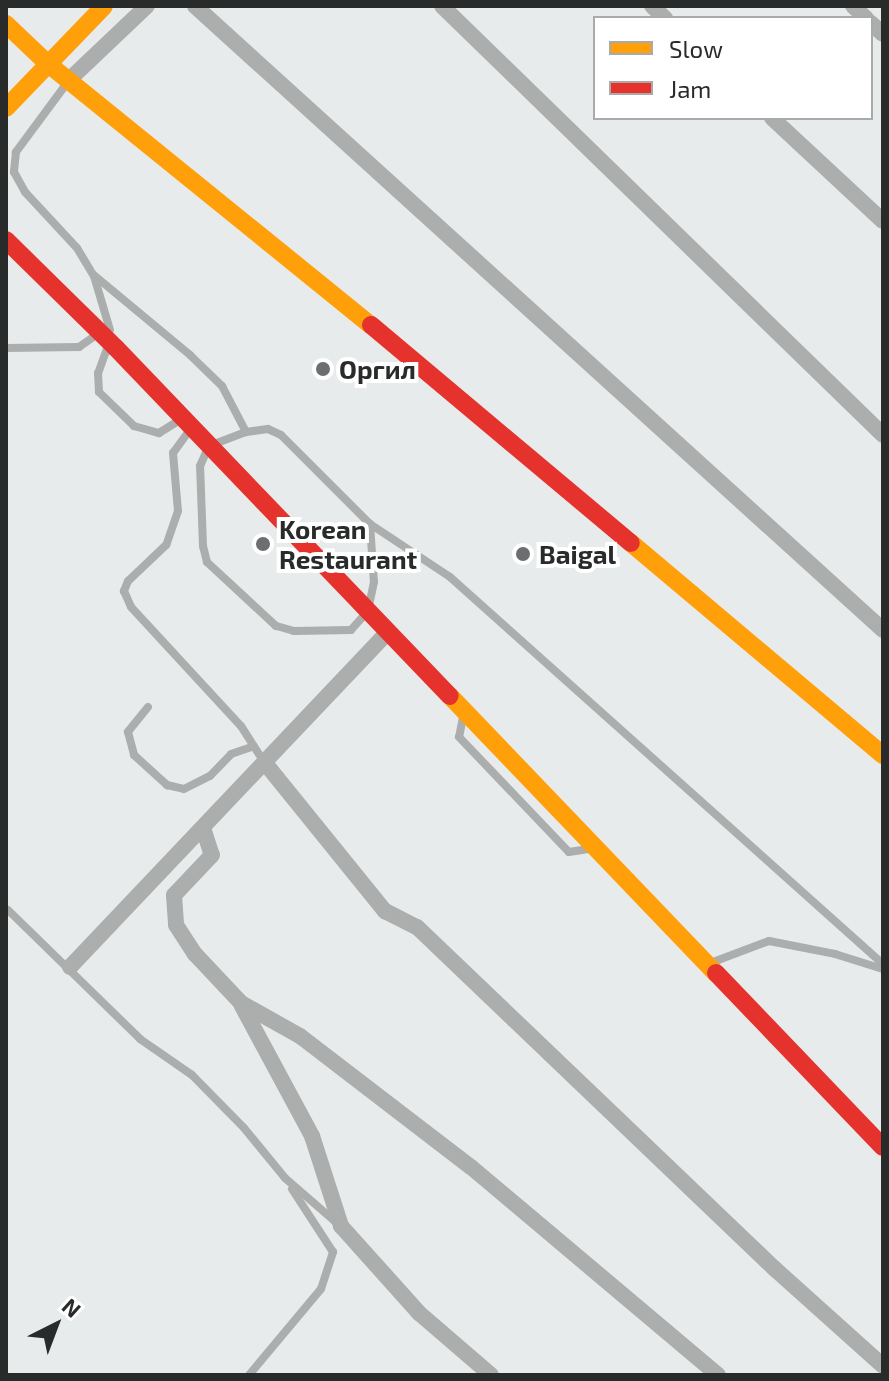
<!DOCTYPE html>
<html>
<head>
<meta charset="utf-8">
<style>
  body { margin:0 }
  #map { position:relative; width:889px; height:1381px; overflow:hidden; background:#e8ebec; font-family:"Exo 2",sans-serif }
  div>[style] { position:absolute }
  .lane>* { height:8px; margin:-4px; padding:0 4px; transform-origin:4px; border-radius:4px; background:#acadad }
  .street>* { height:16px; margin:-8px; padding:0 8px; transform-origin:8px; border-radius:8px; background:#acadad }
  .slow>* { height:18px; margin:-9px; padding:0 9px; transform-origin:9px; border-radius:9px; background:#ff9f0a }
  .jam>* { height:18px; margin:-9px; padding:0 9px; transform-origin:9px; border-radius:9px; background:#e5322d }
  .dots>* { width:22px; height:22px; translate:-50% -50%; box-sizing:border-box; border:4px solid #fff; border-radius:50% }
  span { translate:-50% -50%; white-space:nowrap; text-align:center; line-height:1.15; -webkit-text-stroke:8px #fff; paint-order:stroke }
  .poi-label { font-size:26px; color:#292b2b; font-weight:700 }
  .left { translate:0 -50%; text-align:left }
  .frame { position:absolute; inset:0; border:8px solid #292b2b; pointer-events:none }
  .legend { position:absolute; left:593px; top:16px; width:280px; height:104px; box-sizing:border-box; background:#fff; border:2px solid #a9aaaa; margin:0; padding:10px 14px; list-style:none; font-size:24px; color:#292b2b }
  .legend li { display:flex; align-items:center; gap:16px; height:40px }
  .legend b { width:40px; border:2px solid #a9aaaa }
  .north { position:absolute; left:16px; top:1285px; width:80px; height:80px; -webkit-text-stroke:6px #fff; paint-order:stroke; rotate:42deg; font-size:22px; font-weight:700; line-height:32px; text-align:center; color:#292b2b }
  .north::after { content:''; display:block; margin:auto; width:28px; height:36px; background:#292b2b; clip-path:polygon(50% 0,100% 100%,50% 72%,0 100%) }
</style>
</head>
<body>
<div id="map">
  <div class="lane">
    <i style="left:67px;top:83px;width:86px;rotate:126.5deg"></i>
    <i style="left:16px;top:152px;width:20px;rotate:96deg"></i>
    <i style="left:14px;top:172px;width:23px;rotate:61deg"></i>
    <i style="left:25px;top:192px;width:76px;rotate:47.1deg"></i>
    <i style="left:77px;top:248px;width:33px;rotate:59deg"></i>
    <i style="left:94px;top:276px;width:56px;rotate:73.5deg"></i>
    <i style="left:95px;top:276px;width:124px;rotate:39.7deg"></i>
    <i style="left:190px;top:355px;width:45px;rotate:44.1deg"></i>
    <i style="left:222px;top:386px;width:52px;rotate:62.4deg"></i>
    <i style="left:108px;top:346px;width:29px;rotate:110deg"></i>
    <i style="left:98px;top:373px;width:19px;rotate:87deg"></i>
    <i style="left:99px;top:392px;width:49px;rotate:44.2deg"></i>
    <i style="left:134px;top:426px;width:26px;rotate:16deg"></i>
    <i style="left:159px;top:433px;width:25px;rotate:-32deg"></i>
    <i style="left:6px;top:348px;width:73px;rotate:-0.8deg"></i>
    <i style="left:79px;top:347px;width:21px;rotate:-35deg"></i>
    <i style="left:268px;top:429px;width:14px;rotate:25deg"></i>
    <i style="left:281px;top:435px;width:126px;rotate:45deg"></i>
    <i style="left:370px;top:524px;width:58px;rotate:86.1deg"></i>
    <i style="left:374px;top:582px;width:30px;rotate:102deg"></i>
    <i style="left:368px;top:611px;width:25px;rotate:132deg"></i>
    <i style="left:351px;top:630px;width:57px;rotate:179deg"></i>
    <i style="left:294px;top:631px;width:19px;rotate:-164deg"></i>
    <i style="left:276px;top:626px;width:94px;rotate:-137.2deg"></i>
    <i style="left:207px;top:562px;width:16px;rotate:-104deg"></i>
    <i style="left:203px;top:546px;width:80px;rotate:-92.1deg"></i>
    <i style="left:200px;top:466px;width:22px;rotate:-66deg"></i>
    <i style="left:209px;top:446px;width:40px;rotate:-21deg"></i>
    <i style="left:246px;top:432px;width:22px;rotate:-8deg"></i>
    <i style="left:189px;top:431px;width:27px;rotate:126deg"></i>
    <i style="left:173px;top:453px;width:58px;rotate:85.1deg"></i>
    <i style="left:178px;top:511px;width:36px;rotate:109deg"></i>
    <i style="left:166px;top:545px;width:52px;rotate:136.5deg"></i>
    <i style="left:128px;top:581px;width:11px;rotate:112deg"></i>
    <i style="left:124px;top:591px;width:17px;rotate:66deg"></i>
    <i style="left:131px;top:607px;width:162px;rotate:47.3deg"></i>
    <i style="left:241px;top:726px;width:43px;rotate:57.4deg"></i>
    <i style="left:370px;top:524px;width:96px;rotate:33.5deg"></i>
    <i style="left:450px;top:577px;width:581px;rotate:41.79deg"></i>
    <i style="left:148px;top:707px;width:32px;rotate:129deg"></i>
    <i style="left:128px;top:732px;width:24px;rotate:75deg"></i>
    <i style="left:134px;top:755px;width:45px;rotate:42.3deg"></i>
    <i style="left:167px;top:785px;width:17px;rotate:13deg"></i>
    <i style="left:184px;top:789px;width:29px;rotate:-27deg"></i>
    <i style="left:210px;top:776px;width:30px;rotate:-46deg"></i>
    <i style="left:231px;top:754px;width:24px;rotate:-19deg"></i>
    <i style="left:463px;top:717px;width:20px;rotate:101deg"></i>
    <i style="left:459px;top:737px;width:159px;rotate:46.3deg"></i>
    <i style="left:569px;top:852px;width:18px;rotate:-9deg"></i>
    <i style="left:8px;top:910px;width:185px;rotate:44.3deg"></i>
    <i style="left:140px;top:1039px;width:63px;rotate:34.7deg"></i>
    <i style="left:192px;top:1075px;width:74px;rotate:45.5deg"></i>
    <i style="left:244px;top:1128px;width:65px;rotate:50.6deg"></i>
    <i style="left:285px;top:1178px;width:69px;rotate:40.9deg"></i>
    <i style="left:713px;top:962px;width:60px;rotate:-20.6deg"></i>
    <i style="left:769px;top:941px;width:67px;rotate:11.1deg"></i>
    <i style="left:835px;top:954px;width:50px;rotate:17.4deg"></i>
    <i style="left:249px;top:1375px;width:112px;rotate:-50.1deg"></i>
    <i style="left:321px;top:1289px;width:39px;rotate:-72deg"></i>
    <i style="left:333px;top:1252px;width:75px;rotate:-123.1deg"></i>
  </div>
  <div class="street">
    <i style="left:195px;top:6px;width:929px;rotate:42.21deg"></i>
    <i style="left:442px;top:6px;width:615px;rotate:44.21deg"></i>
    <i style="left:652px;top:6px;width:18px;rotate:43deg"></i>
    <i style="left:853px;top:6px;width:18px;rotate:43deg"></i>
    <i style="left:871px;top:23px;width:16px;rotate:43deg"></i>
    <i style="left:70px;top:79px;width:106px;rotate:-43.5deg"></i>
    <i style="left:772px;top:118px;width:151px;rotate:42.9deg"></i>
    <i style="left:265px;top:763px;width:191px;rotate:51deg"></i>
    <i style="left:385px;top:911px;width:36px;rotate:27deg"></i>
    <i style="left:417px;top:927px;width:495px;rotate:43.7deg"></i>
    <i style="left:775px;top:1269px;width:145px;rotate:41.9deg"></i>
    <i style="left:203px;top:828px;width:28px;rotate:72deg"></i>
    <i style="left:212px;top:855px;width:55px;rotate:133.5deg"></i>
    <i style="left:174px;top:895px;width:30px;rotate:86deg"></i>
    <i style="left:176px;top:925px;width:35px;rotate:57deg"></i>
    <i style="left:195px;top:954px;width:67px;rotate:46.8deg"></i>
    <i style="left:241px;top:1003px;width:68px;rotate:29.2deg"></i>
    <i style="left:300px;top:1036px;width:215px;rotate:37.5deg"></i>
    <i style="left:471px;top:1167px;width:323px;rotate:40.1deg"></i>
    <i style="left:70px;top:967px;width:462px;rotate:-46.5deg"></i>
    <i style="left:242px;top:1006px;width:148px;rotate:61.7deg"></i>
    <i style="left:312px;top:1136px;width:95px;rotate:72.1deg"></i>
    <i style="left:341px;top:1226px;width:117px;rotate:48.1deg"></i>
    <i style="left:419px;top:1313px;width:95px;rotate:40.7deg"></i>
  </div>
  <div class="slow">
    <i style="left:6px;top:24px;width:57px;rotate:43.6deg"></i>
    <i style="left:47px;top:63px;width:417px;rotate:39deg"></i>
    <i style="left:6px;top:108px;width:141px;rotate:-46.1deg"></i>
    <i style="left:631px;top:543px;width:329px;rotate:40.1deg"></i>
    <i style="left:450px;top:696px;width:384px;rotate:46.2deg"></i>
  </div>
  <div class="jam">
    <i style="left:6px;top:240px;width:154px;rotate:44.5deg"></i>
    <i style="left:116px;top:348px;width:482px;rotate:46.2deg"></i>
    <i style="left:371px;top:325px;width:339px;rotate:40deg"></i>
    <i style="left:716px;top:973px;width:241px;rotate:46.2deg"></i>
  </div>
  <div class="dots">
    <i style="left:323px;top:369px;background:#6c6e6f"></i>
    <i style="left:263px;top:544px;background:#6c6e6f"></i>
    <i style="left:523px;top:554px;background:#6c6e6f"></i>
  </div>
  <div class="poi-label">
    <span class="left" style="left:339px;top:369px">Оргил</span>
    <span class="left" style="left:279px;top:544px">Korean<br>Restaurant</span>
    <span class="left" style="left:539px;top:554px">Baigal</span>
  </div>
  <div class="frame"></div>
  <ul class="legend">
  <li><b style="height:10px;background:#ff9f0a"></b>Slow</li>
  <li><b style="height:10px;background:#e5322d"></b>Jam</li>
  </ul>
  <div class="north">N</div>
</div>
</body>
</html>
